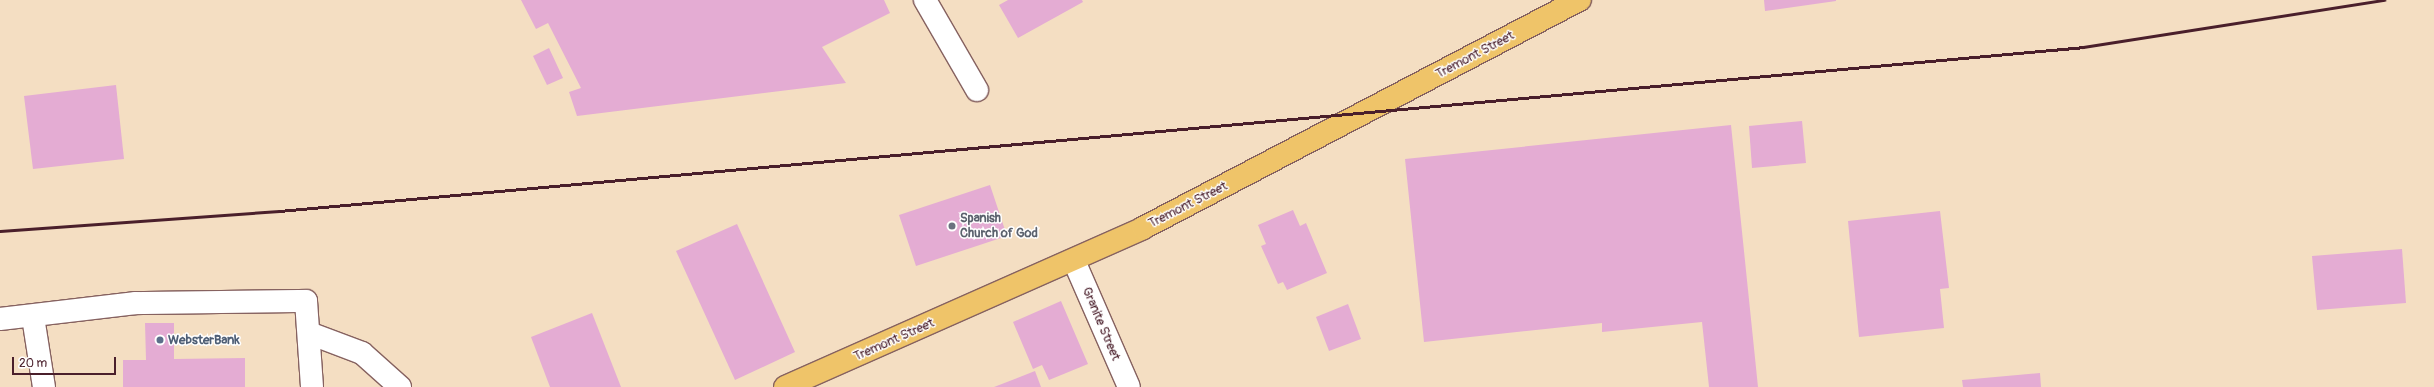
<!DOCTYPE html>
<html>
<head>
<meta charset="utf-8">
<style>
  body { margin:0 }
  #map { position:relative; width:2434px; height:387px; overflow:hidden; background:#f4dec2; font-family:Pangolin,sans-serif }
  div>[style] { position:absolute }
  .building>* { inset:0; background:#e4acd3 }
  .roads { filter:drop-shadow(1px 0 #866260) drop-shadow(-1px 0 #866260) drop-shadow(0 1px #866260) drop-shadow(0 -1px #866260) }
  .minor>* { height:22px; margin:-11px; padding:0 11px; transform-origin:11px; border-radius:11px; background:#fff }
  .major>* { height:22px; margin:-11px; padding:0 11px; transform-origin:11px; border-radius:11px; background:#efc469 }
  .rail>* { height:3px; margin:-1.5px; padding:0 1.5px; transform-origin:1.5px; border-radius:1.5px; background:#4a1f2b }
  .dots>* { width:11px; height:11px; translate:-50% -50%; box-sizing:border-box; border:2px solid #fff; border-radius:50% }
  span { translate:-50% -50%; white-space:nowrap; text-align:center; line-height:1.15; -webkit-text-stroke:3px #fff; paint-order:stroke }
  .street-label { font-size:13px; color:#4a1f2b }
  .worship-label { font-size:13px; color:#5b616d; font-weight:700 }
  .left { translate:0 -50%; text-align:left }
  .service-label { font-size:13px; color:#4e5e75; font-weight:700 }
  .scale { position:absolute; left:12px; top:357px; width:104px; height:18px; box-sizing:border-box; border:2px solid #4a1f2b; border-top:0; padding-left:5px; font-size:12px; line-height:14px; white-space:nowrap; color:#4a1f2b; -webkit-text-stroke:3px #fff; paint-order:stroke }
</style>
</head>
<body>
<div id="map">
  <div class="building">
    <i style="clip-path:polygon(521px 0,884px 0,890px 13px,822px 47px,846px 83px,577px 116px,569px 92px,581px 88px,548px 23px,536px 29px)"></i>
    <i style="clip-path:polygon(1008px 0,1082px 0,1083px 2px,1018px 38px,999px 5px)"></i>
    <i style="clip-path:polygon(1764px 0,1836px 0,1836px 1px,1765px 11px)"></i>
    <i style="clip-path:polygon(549px 48px,563px 78px,547px 85px,533px 56px)"></i>
    <i style="clip-path:polygon(116px 85px,124px 159px,33px 169px,24px 96px)"></i>
    <i style="clip-path:polygon(1802px 121px,1806px 163px,1752px 168px,1749px 126px)"></i>
    <i style="clip-path:polygon(1731px 125px,1758px 387px,1709px 387px,1702px 322px,1602px 332px,1602px 323px,1424px 342px,1405px 159px)"></i>
    <i style="clip-path:polygon(990px 185px,1007px 236px,916px 266px,899px 215px)"></i>
    <i style="clip-path:polygon(1293px 210px,1300px 226px,1306px 223px,1327px 273px,1287px 290px,1283px 282px,1278px 284px,1261px 246px,1266px 244px,1258px 225px)"></i>
    <i style="clip-path:polygon(1940px 211px,1949px 288px,1940px 289px,1944px 328px,1859px 337px,1848px 221px)"></i>
    <i style="clip-path:polygon(737px 224px,795px 352px,735px 380px,676px 251px)"></i>
    <i style="clip-path:polygon(2402px 249px,2406px 303px,2317px 310px,2312px 256px)"></i>
    <i style="clip-path:polygon(1061px 301px,1088px 364px,1049px 380px,1042px 365px,1033px 369px,1013px 322px)"></i>
    <i style="clip-path:polygon(1348px 304px,1361px 339px,1329px 351px,1316px 317px)"></i>
    <i style="clip-path:polygon(592px 313px,621px 387px,550px 387px,531px 337px)"></i>
    <i style="clip-path:polygon(145px 323px,174px 323px,174px 359px,245px 358px,245px 387px,123px 387px,123px 360px,146px 360px)"></i>
    <i style="clip-path:polygon(1035px 371px,1041px 387px,994px 387px)"></i>
    <i style="clip-path:polygon(2040px 373px,2041px 387px,1963px 387px,1962px 380px)"></i>
  </div>
  <div class="roads">
    <div class="minor">
      <i style="left:925px;top:0;width:104px;rotate:60deg"></i>
      <i style="left:1074px;top:261px;width:137px;rotate:66.4deg"></i>
      <i style="left:33px;top:317px;width:71px;rotate:81.1deg"></i>
      <i style="left:0;top:319px;width:137px;rotate:-6.7deg"></i>
      <i style="left:136px;top:303px;width:170px;rotate:-0.7deg"></i>
      <i style="left:306px;top:301px;width:86px;rotate:86deg"></i>
      <i style="left:309px;top:333px;width:57px;rotate:20.7deg"></i>
      <i style="left:362px;top:353px;width:51px;rotate:41.8deg"></i>
    </div>
    <div class="major">
      <i style="left:785px;top:387px;width:392px;rotate:-23.9deg"></i>
      <i style="left:1143px;top:228px;width:493px;rotate:-27.6deg"></i>
    </div>
  </div>
  <div class="rail">
    <i style="left:0;top:231px;width:280px;rotate:-4.1deg"></i>
    <i style="left:279px;top:211px;width:1811px;rotate:-5.19deg"></i>
    <i style="left:2083px;top:47px;width:305px;rotate:-8.9deg"></i>
  </div>
  <div class="dots">
    <i style="left:952px;top:226px;background:#6b7280"></i>
    <i style="left:160px;top:340px;background:#5c6f8a"></i>
  </div>
  <div class="street-label">
    <span style="left:1475px;top:55px;rotate:-28deg">Tremont Street</span>
    <span style="left:1188px;top:205px;rotate:-27deg">Tremont Street</span>
    <span style="left:1101px;top:324px;rotate:67deg">Granite Street</span>
    <span style="left:894px;top:340px;rotate:-24deg">Tremont Street</span>
  </div>
  <div class="worship-label">
    <span class="left" style="left:960px;top:226px">Spanish<br>Church of God</span>
  </div>
  <div class="service-label">
    <span class="left" style="left:168px;top:340px">WebsterBank</span>
  </div>
  <div class="scale">20 m</div>
</div>
</body>
</html>
